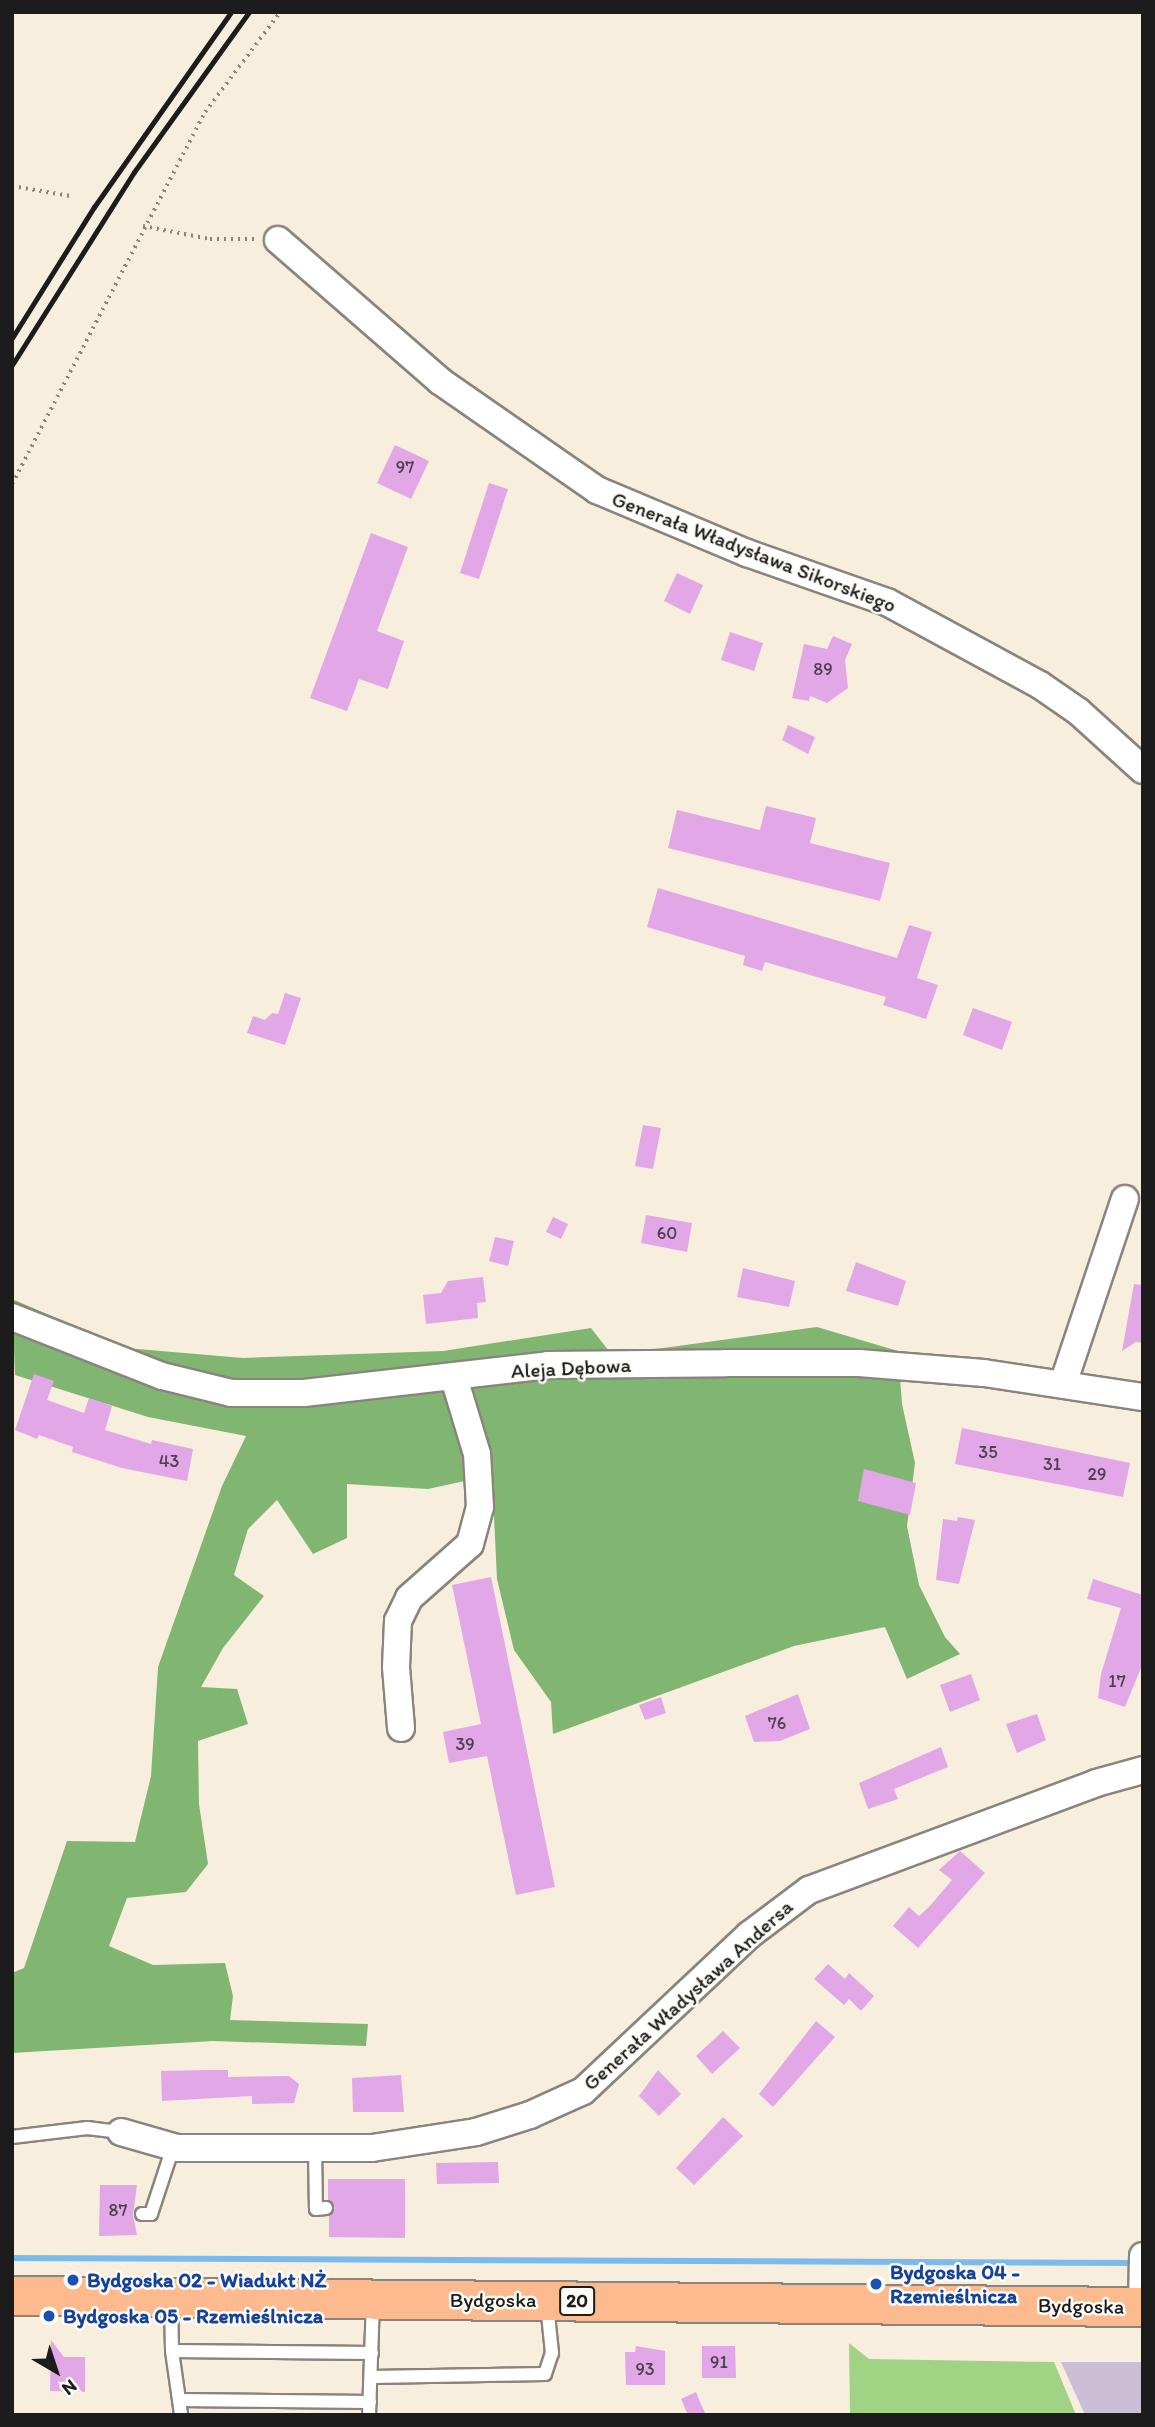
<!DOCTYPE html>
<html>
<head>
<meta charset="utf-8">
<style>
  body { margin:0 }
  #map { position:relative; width:1155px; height:2427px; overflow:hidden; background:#f8eedd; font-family:Itim,sans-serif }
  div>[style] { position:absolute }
  .industrial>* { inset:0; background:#cabfd6 }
  .green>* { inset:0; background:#a0d484 }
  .forest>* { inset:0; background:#80b672 }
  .stream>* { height:6px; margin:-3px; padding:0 3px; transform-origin:3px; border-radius:3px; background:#7abaef }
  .building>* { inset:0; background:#e2a7e6 }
  .path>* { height:3.5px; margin-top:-1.75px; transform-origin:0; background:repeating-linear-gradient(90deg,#8a857c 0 2px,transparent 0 7px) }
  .roads { filter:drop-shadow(2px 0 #8a857c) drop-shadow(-2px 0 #8a857c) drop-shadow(0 2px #8a857c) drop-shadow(0 -2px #8a857c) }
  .lane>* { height:12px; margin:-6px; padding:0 6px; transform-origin:6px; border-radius:6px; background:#fff }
  .street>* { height:26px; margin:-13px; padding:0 13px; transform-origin:13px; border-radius:13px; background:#fff }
  .primary>* { height:38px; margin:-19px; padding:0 19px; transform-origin:19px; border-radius:19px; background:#fcba8e }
  .rail>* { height:5px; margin:-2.5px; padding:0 2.5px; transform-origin:2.5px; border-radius:2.5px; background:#1c1c1c }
  .dots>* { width:19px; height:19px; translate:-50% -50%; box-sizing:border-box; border:4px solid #fdfcf7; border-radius:50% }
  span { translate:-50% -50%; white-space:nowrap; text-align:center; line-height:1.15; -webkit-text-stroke:5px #fdfcf7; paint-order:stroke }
  .number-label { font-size:18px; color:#4e3f4e }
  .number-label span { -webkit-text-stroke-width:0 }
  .shield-label span { padding:2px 5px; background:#fdfcf7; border:2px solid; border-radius:5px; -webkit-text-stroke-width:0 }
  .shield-label { font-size:19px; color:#1c1c1c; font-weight:700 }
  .street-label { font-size:21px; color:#1c1c1c }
  .transit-label { font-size:21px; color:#164399; font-weight:700 }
  .left { translate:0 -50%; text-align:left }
  .frame { position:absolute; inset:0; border:14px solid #1c1c1c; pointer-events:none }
  .north { position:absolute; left:21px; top:2336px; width:70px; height:70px; -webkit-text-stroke:5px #fdfcf7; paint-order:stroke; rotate:141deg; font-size:19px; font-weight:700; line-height:28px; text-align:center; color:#1c1c1c }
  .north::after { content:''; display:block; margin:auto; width:24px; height:32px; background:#1c1c1c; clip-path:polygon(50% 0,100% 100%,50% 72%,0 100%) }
</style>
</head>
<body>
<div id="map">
  <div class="industrial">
    <i style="clip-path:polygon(1061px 2362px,1143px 2362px,1143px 2415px,1085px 2415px)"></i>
  </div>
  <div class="green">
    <i style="clip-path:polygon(849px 2343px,869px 2359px,1054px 2362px,1076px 2415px,850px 2415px)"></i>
  </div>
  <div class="forest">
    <i style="clip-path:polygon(12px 1299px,126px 1348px,243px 1358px,443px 1351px,591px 1328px,612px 1355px,817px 1327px,898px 1351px,902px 1404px,915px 1463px,907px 1526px,919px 1585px,945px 1637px,960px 1654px,907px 1679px,885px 1627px,794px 1646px,553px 1734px,551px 1702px,514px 1650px,497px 1579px,492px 1475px,428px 1489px,347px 1484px,347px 1538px,313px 1554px,277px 1500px,248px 1529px,234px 1575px,264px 1596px,223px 1648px,201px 1687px,237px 1689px,248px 1724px,198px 1741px,199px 1804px,208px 1864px,186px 1892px,127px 1898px,109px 1946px,153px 1965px,225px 1963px,233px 1996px,230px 2020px,368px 2024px,366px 2046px,213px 2041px,12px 2053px,12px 1973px,24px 1968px,67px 1841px,135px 1842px,151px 1776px,158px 1667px,222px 1486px,246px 1436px,148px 1417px,15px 1375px)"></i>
  </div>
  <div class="stream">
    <i style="left:12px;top:2258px;width:1125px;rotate:0.25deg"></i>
  </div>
  <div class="building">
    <i style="clip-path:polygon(395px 445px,429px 461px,411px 499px,377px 483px)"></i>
    <i style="clip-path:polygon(489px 483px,508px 489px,479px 579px,460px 573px)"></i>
    <i style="clip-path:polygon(371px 533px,408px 547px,377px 631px,404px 641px,388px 689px,359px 679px,347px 711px,310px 698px)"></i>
    <i style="clip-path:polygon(677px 573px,703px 585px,690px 614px,664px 601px)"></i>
    <i style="clip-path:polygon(730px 632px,763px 643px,754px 671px,721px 660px)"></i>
    <i style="clip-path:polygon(833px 636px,852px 644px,845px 660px,848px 688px,827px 703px,810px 696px,809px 701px,792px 698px,804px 644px,827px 649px)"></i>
    <i style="clip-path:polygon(788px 725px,815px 737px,808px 754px,782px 740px)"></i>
    <i style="clip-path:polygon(766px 806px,816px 818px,810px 843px,890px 863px,880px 901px,668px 848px,677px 810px,760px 830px)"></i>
    <i style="clip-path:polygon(658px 888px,897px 958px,909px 925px,932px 932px,917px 978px,938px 985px,926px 1019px,883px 1005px,886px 997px,765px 962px,762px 971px,743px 965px,745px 956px,647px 927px)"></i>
    <i style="clip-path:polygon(285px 993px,301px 998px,285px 1045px,247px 1033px,253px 1016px,265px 1020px,272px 1013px,278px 1014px)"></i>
    <i style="clip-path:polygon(973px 1008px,1012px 1022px,1002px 1050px,963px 1035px)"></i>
    <i style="clip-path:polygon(643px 1125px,661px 1128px,653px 1169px,635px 1166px)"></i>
    <i style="clip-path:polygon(646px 1215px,692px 1223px,687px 1252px,641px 1243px)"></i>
    <i style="clip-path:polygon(553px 1217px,568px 1224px,561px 1239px,546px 1232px)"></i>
    <i style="clip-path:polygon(495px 1237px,514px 1241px,508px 1266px,489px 1261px)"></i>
    <i style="clip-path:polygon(856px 1262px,906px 1281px,898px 1306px,846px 1291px)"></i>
    <i style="clip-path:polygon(743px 1268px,795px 1281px,789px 1307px,737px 1297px)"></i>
    <i style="clip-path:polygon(483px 1277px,486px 1302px,477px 1303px,478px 1318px,426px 1324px,423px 1295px,441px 1293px,448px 1281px)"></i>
    <i style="clip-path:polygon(1134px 1284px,1143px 1285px,1143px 1343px,1136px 1342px,1122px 1351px)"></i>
    <i style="clip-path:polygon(34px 1374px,54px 1381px,47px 1400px,84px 1413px,89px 1398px,112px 1406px,105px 1430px,151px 1444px,152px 1440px,193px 1449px,187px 1481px,122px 1468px,72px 1452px,73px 1447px,39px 1435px,37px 1439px,15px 1430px)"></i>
    <i style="clip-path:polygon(962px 1428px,1130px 1463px,1123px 1497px,955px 1464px)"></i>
    <i style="clip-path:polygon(864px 1469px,916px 1483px,910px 1515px,858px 1501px)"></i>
    <i style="clip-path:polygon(958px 1517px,975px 1520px,959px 1584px,936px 1580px,943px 1519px,957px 1521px)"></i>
    <i style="clip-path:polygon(491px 1577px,555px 1887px,516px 1895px,487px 1756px,449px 1763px,443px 1732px,481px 1724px,452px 1585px)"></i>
    <i style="clip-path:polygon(1093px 1579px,1143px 1595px,1143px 1663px,1125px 1707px,1098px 1698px,1101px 1674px,1121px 1608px,1087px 1599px)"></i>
    <i style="clip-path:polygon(971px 1674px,980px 1700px,950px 1712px,940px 1685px)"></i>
    <i style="clip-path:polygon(798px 1694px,810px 1729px,780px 1741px,754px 1742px,745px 1716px)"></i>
    <i style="clip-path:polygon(661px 1697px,666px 1713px,645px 1720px,639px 1705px)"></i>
    <i style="clip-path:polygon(1037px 1714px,1046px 1740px,1017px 1753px,1006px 1724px)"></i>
    <i style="clip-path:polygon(941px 1747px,948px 1767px,894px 1789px,898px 1799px,868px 1809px,859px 1783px)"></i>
    <i style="clip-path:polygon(960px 1851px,985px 1873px,918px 1948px,893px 1926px,909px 1907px,919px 1916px,929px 1907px,952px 1880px,939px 1870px)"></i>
    <i style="clip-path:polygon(828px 1964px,845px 1979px,849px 1973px,874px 1996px,861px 2011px,849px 1999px,844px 2005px,814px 1979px)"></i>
    <i style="clip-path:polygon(816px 2021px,835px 2037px,773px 2107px,759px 2094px)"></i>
    <i style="clip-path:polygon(723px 2031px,740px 2048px,712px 2074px,696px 2056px)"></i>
    <i style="clip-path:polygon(207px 2070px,228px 2070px,228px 2077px,289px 2076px,299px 2084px,294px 2103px,252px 2104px,252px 2096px,162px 2101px,161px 2071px)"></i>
    <i style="clip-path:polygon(658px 2070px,681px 2094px,659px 2116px,639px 2096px)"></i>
    <i style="clip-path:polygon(401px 2075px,404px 2112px,353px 2112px,352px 2078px)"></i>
    <i style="clip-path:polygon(723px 2117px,743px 2136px,694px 2185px,676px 2168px)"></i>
    <i style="clip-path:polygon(498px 2162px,499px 2183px,437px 2184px,436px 2163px)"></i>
    <i style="clip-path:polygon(328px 2179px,405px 2179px,405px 2238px,329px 2237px,329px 2216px,335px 2208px,328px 2200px)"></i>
    <i style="clip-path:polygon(100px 2185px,137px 2185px,133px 2215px,137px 2235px,99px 2236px)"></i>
    <i style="clip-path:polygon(51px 2340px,64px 2357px,85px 2357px,85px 2392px,50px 2391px)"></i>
    <i style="clip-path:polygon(636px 2346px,665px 2351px,665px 2385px,626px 2385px,625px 2352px,635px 2352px)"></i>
    <i style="clip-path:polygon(702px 2346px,735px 2346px,736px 2378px,702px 2378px)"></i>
    <i style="clip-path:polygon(696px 2392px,700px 2402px,706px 2415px,688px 2415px,681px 2399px)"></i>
  </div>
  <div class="path">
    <i style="left:12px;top:186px;width:59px;rotate:9.8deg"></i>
    <i style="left:143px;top:226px;width:68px;rotate:11deg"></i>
    <i style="left:210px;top:239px;width:45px"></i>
    <i style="left:12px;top:484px;width:419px;rotate:-62.6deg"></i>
    <i style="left:205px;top:112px;width:125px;rotate:-53.1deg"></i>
  </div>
  <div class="roads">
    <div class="lane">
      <i style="left:12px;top:2137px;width:76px;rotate:-6.8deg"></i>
      <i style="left:87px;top:2128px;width:34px;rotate:7deg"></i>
      <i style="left:315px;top:2148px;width:61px;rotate:89.1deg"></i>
      <i style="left:316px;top:2209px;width:10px;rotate:-6deg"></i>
      <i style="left:142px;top:2214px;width:9px"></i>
      <i style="left:151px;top:2214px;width:71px;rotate:-71.8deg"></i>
      <i style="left:171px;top:2302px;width:49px;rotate:88.8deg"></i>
      <i style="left:172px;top:2351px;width:200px;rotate:0.6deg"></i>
      <i style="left:172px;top:2351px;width:49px;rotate:81.9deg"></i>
      <i style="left:179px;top:2400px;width:191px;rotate:0.6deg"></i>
      <i style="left:372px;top:2377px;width:173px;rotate:-1deg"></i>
      <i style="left:545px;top:2374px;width:22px;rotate:-72deg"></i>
      <i style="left:552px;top:2353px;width:48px;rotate:-95.9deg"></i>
      <i style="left:179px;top:2400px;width:15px;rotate:82deg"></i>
      <i style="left:369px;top:2415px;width:112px;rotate:-88deg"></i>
    </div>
    <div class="street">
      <i style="left:278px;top:240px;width:215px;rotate:41deg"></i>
      <i style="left:440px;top:381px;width:191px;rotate:34.8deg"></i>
      <i style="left:597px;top:490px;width:163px;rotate:22.8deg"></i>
      <i style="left:747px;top:553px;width:148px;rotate:19.3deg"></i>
      <i style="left:887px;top:602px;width:174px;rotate:28.5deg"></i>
      <i style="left:1040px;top:685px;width:47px;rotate:34.7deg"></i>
      <i style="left:1079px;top:712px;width:86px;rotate:42.2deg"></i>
      <i style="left:12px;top:1317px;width:161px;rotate:21.5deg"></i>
      <i style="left:162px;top:1376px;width:71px;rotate:13.8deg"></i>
      <i style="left:231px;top:1393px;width:73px"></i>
      <i style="left:304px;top:1393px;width:246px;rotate:-6.5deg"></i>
      <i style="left:548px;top:1365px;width:178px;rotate:-0.6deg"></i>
      <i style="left:726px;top:1363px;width:133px"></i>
      <i style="left:859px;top:1363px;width:125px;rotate:4.6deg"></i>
      <i style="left:984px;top:1373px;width:161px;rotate:8.6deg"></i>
      <i style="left:1063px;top:1384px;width:195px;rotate:-71.5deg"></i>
      <i style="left:401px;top:1728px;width:61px;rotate:-94.7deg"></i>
      <i style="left:396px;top:1667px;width:46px;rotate:-87.5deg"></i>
      <i style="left:398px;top:1621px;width:25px;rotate:-64deg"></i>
      <i style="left:409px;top:1598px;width:81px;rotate:-41.5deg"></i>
      <i style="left:470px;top:1544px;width:38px;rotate:-75deg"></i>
      <i style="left:480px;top:1507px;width:53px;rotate:-93.2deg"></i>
      <i style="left:477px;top:1454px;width:79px;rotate:-106.8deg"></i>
      <i style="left:121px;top:2132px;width:58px;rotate:15.9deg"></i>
      <i style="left:177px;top:2148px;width:195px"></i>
      <i style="left:372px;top:2148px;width:105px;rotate:-8.7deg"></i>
      <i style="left:476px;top:2132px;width:57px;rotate:-17.5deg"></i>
      <i style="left:530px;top:2115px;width:58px;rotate:-24.4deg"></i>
      <i style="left:583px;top:2091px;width:228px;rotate:-43.2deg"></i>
      <i style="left:749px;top:1935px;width:75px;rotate:-36.9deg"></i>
      <i style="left:809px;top:1890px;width:306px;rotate:-20.4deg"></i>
      <i style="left:1096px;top:1783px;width:49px;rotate:-15.5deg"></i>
      <i style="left:1142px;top:2307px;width:51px;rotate:-88.9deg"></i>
    </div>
    <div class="primary">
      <i style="left:12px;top:2296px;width:1131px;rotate:0.56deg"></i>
    </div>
  </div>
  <div class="rail">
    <i style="left:12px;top:338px;width:155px;rotate:-58deg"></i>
    <i style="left:94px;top:207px;width:238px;rotate:-54.9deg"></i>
    <i style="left:12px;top:365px;width:228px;rotate:-57.7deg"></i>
    <i style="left:134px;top:172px;width:197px;rotate:-54.3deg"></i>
  </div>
  <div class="dots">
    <i style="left:73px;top:2280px;background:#1a4fb4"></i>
    <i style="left:876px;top:2284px;background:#1a4fb4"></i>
    <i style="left:49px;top:2316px;background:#1a4fb4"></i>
  </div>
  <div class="number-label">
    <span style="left:405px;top:467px">97</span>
    <span style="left:823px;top:669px">89</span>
    <span style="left:667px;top:1233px">60</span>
    <span style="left:988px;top:1452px">35</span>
    <span style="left:169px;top:1461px">43</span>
    <span style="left:1052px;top:1464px">31</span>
    <span style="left:1097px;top:1474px">29</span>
    <span style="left:1117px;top:1681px">17</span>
    <span style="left:777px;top:1723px">76</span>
    <span style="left:465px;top:1744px">39</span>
    <span style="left:118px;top:2210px">87</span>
    <span style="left:719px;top:2362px">91</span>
    <span style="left:645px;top:2369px">93</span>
  </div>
  <div class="shield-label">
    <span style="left:577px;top:2301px">20</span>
  </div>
  <div class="street-label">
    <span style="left:754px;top:552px;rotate:21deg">Generała Władysława Sikorskiego</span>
    <span style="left:571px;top:1368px;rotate:-3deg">Aleja Dębowa</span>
    <span style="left:688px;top:1995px;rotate:-42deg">Generała Władysława Andersa</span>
    <span style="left:493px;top:2300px">Bydgoska</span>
    <span style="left:1081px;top:2306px;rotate:1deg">Bydgoska</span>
  </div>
  <div class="transit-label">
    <span class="left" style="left:890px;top:2284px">Bydgoska 04 -<br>Rzemieślnicza</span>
    <span class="left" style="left:87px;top:2280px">Bydgoska 02 - Wiadukt NŻ</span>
    <span class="left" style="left:63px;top:2316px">Bydgoska 05 - Rzemieślnicza</span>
  </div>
  <div class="frame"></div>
  <div class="north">N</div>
</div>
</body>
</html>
